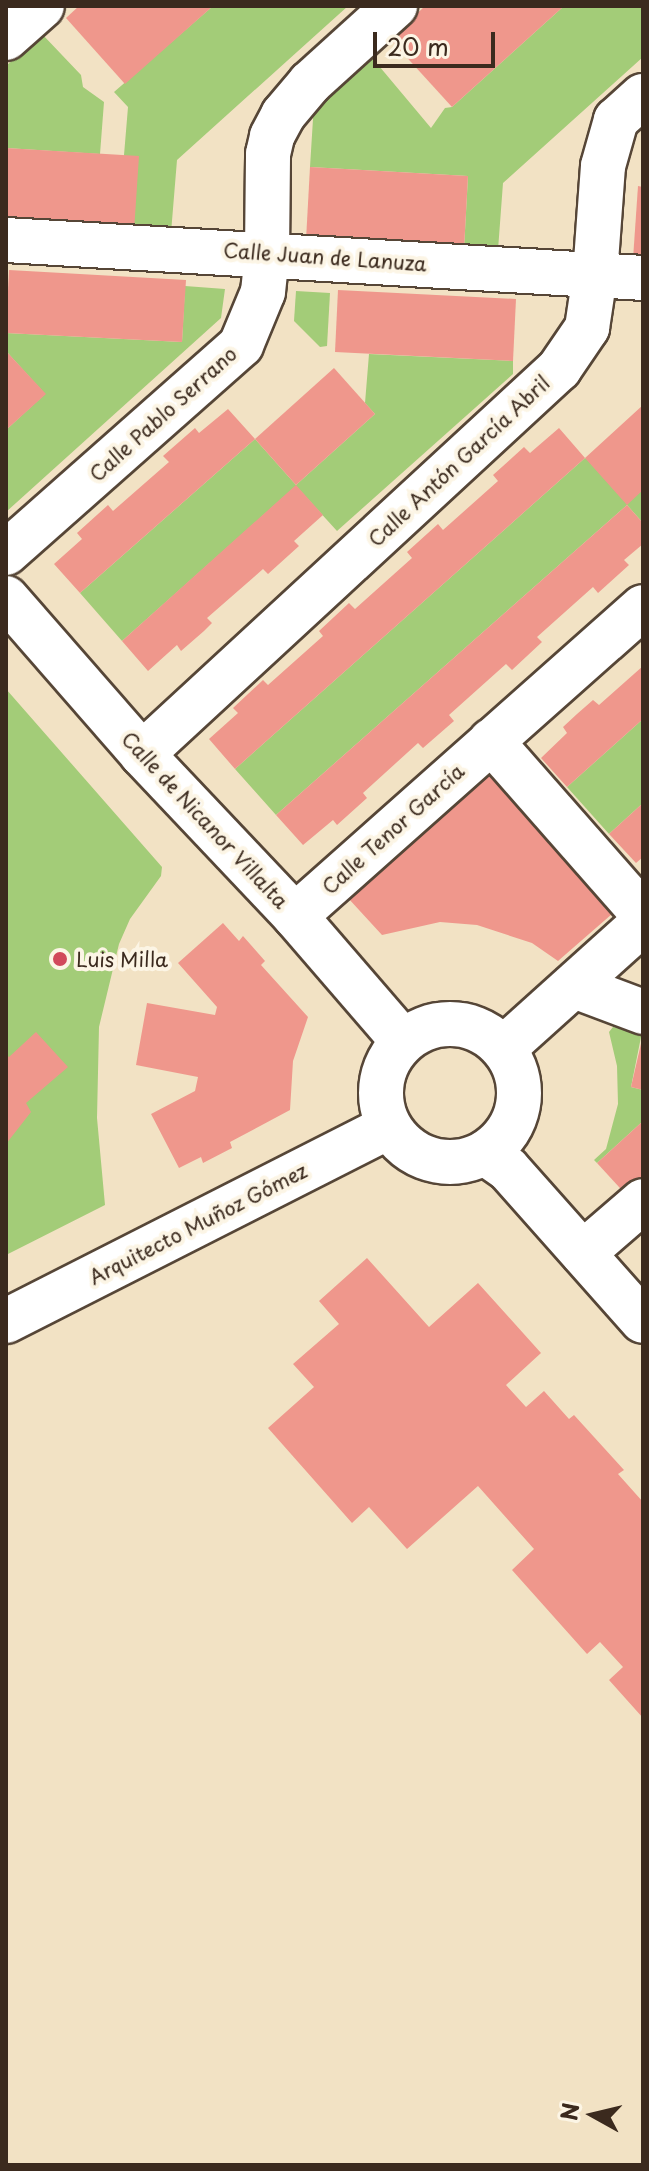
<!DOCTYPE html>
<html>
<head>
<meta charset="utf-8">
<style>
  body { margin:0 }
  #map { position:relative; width:649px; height:2171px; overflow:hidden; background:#f2e2c4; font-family:"Playpen Sans",sans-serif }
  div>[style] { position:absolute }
  .green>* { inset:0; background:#a3cc78 }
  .building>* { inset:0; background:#ef978c }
  .roads { filter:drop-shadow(2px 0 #564637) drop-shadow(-2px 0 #564637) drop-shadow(0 2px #564637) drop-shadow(0 -2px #564637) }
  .minor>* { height:44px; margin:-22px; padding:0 22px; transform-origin:22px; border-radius:22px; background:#fff }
  .minor>.ring { margin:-22px; padding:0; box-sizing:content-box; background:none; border:44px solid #fff; border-radius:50% }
  .dots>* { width:22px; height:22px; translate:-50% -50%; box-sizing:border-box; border:4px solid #fcf5e5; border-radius:50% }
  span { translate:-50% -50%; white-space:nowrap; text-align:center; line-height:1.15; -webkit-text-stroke:8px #fcf5e5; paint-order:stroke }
  .street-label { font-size:20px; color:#3b2a1e }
  .poi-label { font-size:20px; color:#3b2a1e }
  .left { translate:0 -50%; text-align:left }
  .frame { position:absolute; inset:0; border:8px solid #3b2a1e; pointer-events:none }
  .north { position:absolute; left:553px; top:2075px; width:80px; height:80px; -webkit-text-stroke:6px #fcf5e5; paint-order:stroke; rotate:278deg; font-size:22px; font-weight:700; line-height:32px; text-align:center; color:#3b2a1e }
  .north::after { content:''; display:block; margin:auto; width:28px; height:36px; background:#3b2a1e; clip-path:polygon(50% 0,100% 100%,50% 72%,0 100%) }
  .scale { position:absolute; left:373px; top:32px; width:122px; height:36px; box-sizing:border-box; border:4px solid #3b2a1e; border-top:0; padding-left:10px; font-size:24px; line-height:28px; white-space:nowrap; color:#3b2a1e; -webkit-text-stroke:6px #fcf5e5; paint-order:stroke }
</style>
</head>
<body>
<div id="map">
  <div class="green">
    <i style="clip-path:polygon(213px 6px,348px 6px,177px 160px,171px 233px,134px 231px,124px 155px,128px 107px,114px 92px)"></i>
    <i style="clip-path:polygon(564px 6px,643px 6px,643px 57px,503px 183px,498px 250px,464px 249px,468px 176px,310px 167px,314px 103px,369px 54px,431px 128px,445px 108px,452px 107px)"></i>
    <i style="clip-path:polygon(42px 34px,81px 75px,83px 87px,104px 102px,100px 154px,6px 148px,6px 66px)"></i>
    <i style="clip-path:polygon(185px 286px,225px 289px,221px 318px,6px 512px,6px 430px,45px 394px,6px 351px,6px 333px,182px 342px)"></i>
    <i style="clip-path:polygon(296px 291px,330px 293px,327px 346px,320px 347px,294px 321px)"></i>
    <i style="clip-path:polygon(369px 354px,513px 361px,513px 374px,337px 531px,296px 486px,122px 641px,80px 593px,255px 439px,296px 485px,375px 414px,365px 403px)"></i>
    <i style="clip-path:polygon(585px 458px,643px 490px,643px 523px,627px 505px,276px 815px,235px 769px)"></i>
    <i style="clip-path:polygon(6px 689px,162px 867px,161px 876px,130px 919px,119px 944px,99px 1027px,97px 1118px,105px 1205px,6px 1255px)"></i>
    <i style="clip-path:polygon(643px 719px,643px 803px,609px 834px,567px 787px)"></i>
    <i style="clip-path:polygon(613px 1027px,642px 1032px,631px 1087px,643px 1090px,643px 1121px,597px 1163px,594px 1160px,606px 1149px,618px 1104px,617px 1066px,609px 1032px)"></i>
  </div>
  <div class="building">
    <i style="clip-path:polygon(79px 6px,213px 6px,125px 84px,66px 18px)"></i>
    <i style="clip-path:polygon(425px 6px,564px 6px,452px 107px,390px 39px)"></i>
    <i style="clip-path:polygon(6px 148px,139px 156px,134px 231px,6px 223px)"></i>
    <i style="clip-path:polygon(310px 167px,468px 176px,464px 249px,306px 240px)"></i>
    <i style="clip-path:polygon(638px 186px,643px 187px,643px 260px,633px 259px)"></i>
    <i style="clip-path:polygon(9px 270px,186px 280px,182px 342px,6px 333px)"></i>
    <i style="clip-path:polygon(338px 290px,516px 299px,513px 361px,335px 352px)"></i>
    <i style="clip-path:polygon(6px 351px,46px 394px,6px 430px)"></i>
    <i style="clip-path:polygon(334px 368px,375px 414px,296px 485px,255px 439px)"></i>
    <i style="clip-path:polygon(643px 405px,643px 490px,627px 505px,585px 458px,235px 769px,209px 739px,238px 713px,233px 708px,263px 680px,268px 685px,323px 636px,319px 631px,349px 603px,355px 609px,412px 558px,407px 552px,438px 524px,443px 530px,498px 481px,493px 475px,524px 447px,530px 453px,559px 428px,585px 458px)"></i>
    <i style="clip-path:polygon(228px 409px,255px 439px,80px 593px,54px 564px,82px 539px,77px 533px,108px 505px,113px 511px,169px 462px,163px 456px,195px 428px,199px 433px)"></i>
    <i style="clip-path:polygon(296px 485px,323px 515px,294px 541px,299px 546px,268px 574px,263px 569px,207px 618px,212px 623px,204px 631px,181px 651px,177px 645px,148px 671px,122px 641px)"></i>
    <i style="clip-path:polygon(627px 505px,643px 523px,643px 544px,624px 560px,629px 565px,598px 593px,593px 587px,537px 637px,542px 642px,512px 670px,506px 664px,449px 715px,454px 721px,423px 748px,418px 743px,363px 793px,367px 798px,337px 825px,333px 820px,303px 845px,276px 815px)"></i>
    <i style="clip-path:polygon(643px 666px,643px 719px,567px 787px,541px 758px,567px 733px,563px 727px,577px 714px,593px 700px,599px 705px)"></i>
    <i style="clip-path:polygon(489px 774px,612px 914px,558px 961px,532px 943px,477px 925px,440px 922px,382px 935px,348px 898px)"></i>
    <i style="clip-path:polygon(643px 803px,643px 857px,636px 863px,609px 834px)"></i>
    <i style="clip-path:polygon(223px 923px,239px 941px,243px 936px,265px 961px,261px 965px,308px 1017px,293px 1061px,290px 1110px,230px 1142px,232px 1148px,203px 1163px,201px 1157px,179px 1168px,151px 1114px,195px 1091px,198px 1077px,136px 1065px,147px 1003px,215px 1015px,217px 1007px,178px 963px)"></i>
    <i style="clip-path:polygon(36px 1032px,68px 1067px,26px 1103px,31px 1112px,6px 1144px,6px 1054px,9px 1057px)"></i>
    <i style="clip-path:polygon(643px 1035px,643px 1090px,631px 1087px)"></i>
    <i style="clip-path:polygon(643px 1121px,643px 1187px,630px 1199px,597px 1163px)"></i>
    <i style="clip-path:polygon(367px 1258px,429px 1327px,478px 1283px,541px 1353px,506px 1385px,526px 1407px,544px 1391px,569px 1419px,574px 1415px,624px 1470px,618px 1474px,643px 1502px,643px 1718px,609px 1680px,623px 1667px,600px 1642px,587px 1654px,512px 1570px,534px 1549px,478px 1486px,407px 1549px,369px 1507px,352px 1523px,268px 1428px,314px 1387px,293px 1364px,339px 1324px,319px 1301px)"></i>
  </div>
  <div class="roads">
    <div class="minor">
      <i style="left:6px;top:38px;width:48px;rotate:-41.6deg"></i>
      <i style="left:6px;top:240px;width:638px;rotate:3.41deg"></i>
      <i style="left:6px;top:553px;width:314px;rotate:-41.5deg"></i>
      <i style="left:241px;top:345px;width:57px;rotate:-67.5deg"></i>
      <i style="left:263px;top:292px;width:39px;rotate:-84deg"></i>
      <i style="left:267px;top:253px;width:99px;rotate:-89.4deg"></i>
      <i style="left:268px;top:154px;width:18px;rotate:-77deg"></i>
      <i style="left:272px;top:136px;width:24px;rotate:-62deg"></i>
      <i style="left:283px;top:115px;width:42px;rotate:-49.8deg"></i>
      <i style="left:310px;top:83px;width:115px;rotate:-42.2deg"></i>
      <i style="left:6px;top:598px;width:207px;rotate:48.9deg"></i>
      <i style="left:142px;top:754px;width:223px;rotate:46.6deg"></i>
      <i style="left:295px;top:916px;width:165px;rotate:49.2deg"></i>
      <i style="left:491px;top:741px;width:230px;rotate:48.7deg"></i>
      <i style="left:142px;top:754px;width:568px;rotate:-42.72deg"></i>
      <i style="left:559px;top:369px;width:50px;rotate:-55.7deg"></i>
      <i style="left:587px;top:328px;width:54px;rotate:-81.4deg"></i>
      <i style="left:595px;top:275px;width:109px;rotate:-85.8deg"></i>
      <i style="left:603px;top:166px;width:48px;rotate:-74.2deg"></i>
      <i style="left:616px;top:120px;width:36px;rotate:-42deg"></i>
      <i style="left:295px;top:916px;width:465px;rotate:-41.6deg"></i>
      <i style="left:574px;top:986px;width:74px;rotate:20.6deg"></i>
      <i class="ring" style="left:381px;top:1024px;width:94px;height:94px"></i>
      <i style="left:504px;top:1048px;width:187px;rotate:-42deg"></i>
      <i style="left:485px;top:1153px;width:28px;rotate:35deg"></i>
      <i style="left:508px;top:1169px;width:203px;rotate:48.4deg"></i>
      <i style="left:583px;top:1253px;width:79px;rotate:-40.9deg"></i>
      <i style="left:6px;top:1321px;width:429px;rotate:-26.9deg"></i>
    </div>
  </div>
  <div class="dots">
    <i style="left:60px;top:959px;background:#d1495b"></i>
  </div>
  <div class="street-label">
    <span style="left:325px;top:257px;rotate:4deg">Calle Juan de Lanuza</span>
    <span style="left:163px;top:414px;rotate:-42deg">Calle Pablo Serrano</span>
    <span style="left:459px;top:461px;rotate:-43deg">Calle Antón García Abril</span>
    <span style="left:205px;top:820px;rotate:47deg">Calle de Nicanor Villalta</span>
    <span style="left:393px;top:829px;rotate:-42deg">Calle Tenor García</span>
    <span style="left:198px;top:1224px;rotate:-27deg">Arquitecto Muñoz Gómez</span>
  </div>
  <div class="poi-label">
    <span class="left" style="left:76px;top:959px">Luis Milla</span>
  </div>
  <div class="frame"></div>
  <div class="north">N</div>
  <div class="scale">20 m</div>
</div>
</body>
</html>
